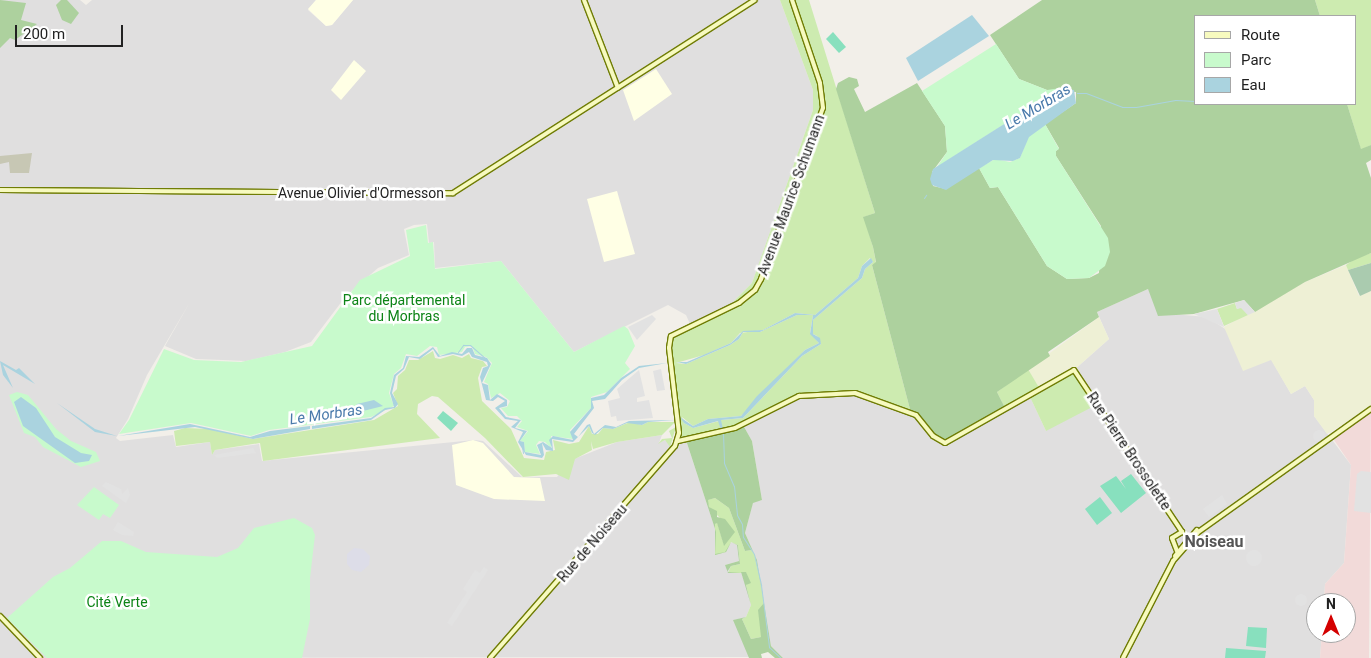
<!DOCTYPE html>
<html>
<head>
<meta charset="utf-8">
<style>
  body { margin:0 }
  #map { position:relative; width:1371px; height:658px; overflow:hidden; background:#f2efe9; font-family:Roboto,sans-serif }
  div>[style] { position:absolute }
  .residential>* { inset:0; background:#e0dfdf }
  .commercial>* { inset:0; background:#f2dad9 }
  .education>* { inset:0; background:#ffffe5 }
  .construction>* { inset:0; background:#c7c7b4 }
  .farmland>* { inset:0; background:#eef0d5 }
  .grass>* { inset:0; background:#cdebb0 }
  .forest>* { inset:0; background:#add19e }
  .cemetery>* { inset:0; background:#aacbaf }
  .park>* { inset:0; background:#c8facc }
  .pitch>* { inset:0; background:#88e0be }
  .parking>* { inset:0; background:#e2e2e2 }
  .round { border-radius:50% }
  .plaza>* { inset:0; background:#dddde8 }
  .water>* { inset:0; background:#aad3df }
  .stream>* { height:1px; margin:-0.5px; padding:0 0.5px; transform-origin:0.5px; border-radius:0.5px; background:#aad3df }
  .roads { filter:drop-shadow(1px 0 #707d05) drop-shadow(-1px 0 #707d05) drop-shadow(0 1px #707d05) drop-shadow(0 -1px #707d05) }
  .secondary>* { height:4px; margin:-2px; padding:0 2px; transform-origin:2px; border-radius:2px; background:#f7fabf }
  span { translate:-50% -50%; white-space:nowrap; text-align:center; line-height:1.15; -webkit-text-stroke:5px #fff; paint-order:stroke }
  .street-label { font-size:14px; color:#222 }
  .park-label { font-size:14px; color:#0c8416 }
  .water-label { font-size:15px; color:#4a7aab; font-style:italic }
  .quarter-label { font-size:16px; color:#555; font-weight:700 }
  .legend { position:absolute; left:1194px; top:15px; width:162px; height:90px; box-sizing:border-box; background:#fff; border:1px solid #a7a7a7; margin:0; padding:6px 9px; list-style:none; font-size:15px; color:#222 }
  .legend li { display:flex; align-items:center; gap:10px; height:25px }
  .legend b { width:25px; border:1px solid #a7a7a7 }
  .north { position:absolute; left:1306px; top:593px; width:50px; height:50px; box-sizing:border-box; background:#fff; border:1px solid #a7a7a7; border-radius:50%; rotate:0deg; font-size:14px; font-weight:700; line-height:20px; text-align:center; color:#222 }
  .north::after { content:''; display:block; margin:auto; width:18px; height:22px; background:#d40000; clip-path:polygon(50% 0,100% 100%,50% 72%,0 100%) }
  .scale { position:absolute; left:15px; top:25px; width:108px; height:22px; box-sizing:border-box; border:2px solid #222; border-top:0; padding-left:6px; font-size:15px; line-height:18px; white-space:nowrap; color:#222; -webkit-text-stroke:4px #fff; paint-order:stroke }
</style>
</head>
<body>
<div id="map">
  <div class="residential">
    <i style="clip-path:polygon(0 0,80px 0,86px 5px,92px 0,316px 0,308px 10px,326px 26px,332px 25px,353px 0,780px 0,813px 90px,813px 110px,752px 283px,734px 301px,735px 304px,690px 324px,686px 315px,668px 305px,574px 352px,501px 261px,435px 268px,434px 242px,429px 243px,427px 224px,414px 225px,404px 229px,409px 255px,378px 268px,346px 296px,311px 342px,285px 352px,246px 361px,223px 360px,196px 359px,165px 346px,190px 302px,147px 375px,128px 419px,116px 438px,120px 441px,173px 435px,176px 447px,210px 442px,212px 455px,215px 450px,259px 444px,262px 461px,474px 440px,483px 441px,522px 477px,557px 477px,569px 461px,617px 442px,662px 435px,659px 443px,665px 440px,671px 447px,675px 446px,678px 441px,686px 440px,716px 532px,715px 554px,725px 552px,731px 542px,737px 545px,739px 561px,725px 565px,741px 572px,746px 586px,751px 605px,746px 617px,734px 620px,750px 657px,0 658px)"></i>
    <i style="clip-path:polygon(1148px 289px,1172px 314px,1207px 317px,1271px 359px,1291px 394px,1305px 386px,1314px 400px,1314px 416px,1351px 465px,1344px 563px,1325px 584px,1324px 603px,1316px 603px,1316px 633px,1322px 633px,1320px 658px,783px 658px,771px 646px,757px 560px,745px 533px,753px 502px,762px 500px,752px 441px,743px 425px,799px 396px,863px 394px,916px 415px,1030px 397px,1046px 431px,1074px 370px,1109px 339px,1097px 312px)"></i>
  </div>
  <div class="commercial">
    <i style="clip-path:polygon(1371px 408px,1369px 658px,1320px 658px,1322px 633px,1346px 633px,1346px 603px,1324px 603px,1325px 584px,1344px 563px,1351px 465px,1330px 434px)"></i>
  </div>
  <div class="education">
    <i style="clip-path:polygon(316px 0,353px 0,332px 25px,326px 26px,308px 9px)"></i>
    <i style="clip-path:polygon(354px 60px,366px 71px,341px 100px,331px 90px)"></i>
    <i style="clip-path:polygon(656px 69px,672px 94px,634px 121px,623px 90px)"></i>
    <i style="clip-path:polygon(617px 191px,635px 254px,604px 262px,587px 199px)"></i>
    <i style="clip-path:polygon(473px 440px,483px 443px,514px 477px,540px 478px,545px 501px,494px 499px,456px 485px,452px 445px)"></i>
  </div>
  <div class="construction">
    <i style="clip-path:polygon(32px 153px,29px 173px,10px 173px,9px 162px,0 164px,0 156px)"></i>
  </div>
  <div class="farmland">
    <i style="clip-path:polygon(1346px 265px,1359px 296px,1371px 291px,1371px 408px,1327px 434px,1314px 416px,1314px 400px,1305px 386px,1291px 394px,1271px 360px,1243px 371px,1224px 327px,1305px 282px)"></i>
    <i style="clip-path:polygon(1099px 317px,1109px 339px,1074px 370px,1040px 391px,1028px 369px)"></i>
  </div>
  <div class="grass">
    <i style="clip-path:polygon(evenodd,780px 0,809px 0,875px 213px,864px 217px,873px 247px,876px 263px,872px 265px,911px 413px,863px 394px,805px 394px,743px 425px,678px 441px,669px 348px,673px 333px,735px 304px,734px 301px,752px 283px,813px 110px,813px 90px,780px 0,870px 258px,873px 262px,865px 269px,862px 278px,813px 320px,813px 334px,817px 336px,821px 344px,802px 356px,743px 418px,721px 420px,721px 429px,719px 421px,693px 428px,684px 423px,682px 417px,693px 426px,708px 419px,741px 416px,805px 350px,819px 343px,810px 333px,813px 315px,797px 315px,760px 332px,743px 332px,739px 339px,730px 345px,686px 364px,676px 363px,704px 355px,731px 343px,740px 333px,763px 330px,795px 313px,815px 315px,858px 278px,862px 266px,870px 258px)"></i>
    <i style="clip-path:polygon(1315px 0,1371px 0,1371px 145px,1361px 150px,1347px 104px,1355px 104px,1355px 16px,1320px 16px)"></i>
    <i style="clip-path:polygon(1371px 253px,1371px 263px,1348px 270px,1346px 265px,1356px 258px)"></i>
    <i style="clip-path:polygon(1235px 303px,1237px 309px,1241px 307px,1248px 315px,1224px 326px,1217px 309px)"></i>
    <i style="clip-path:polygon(433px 351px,435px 358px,440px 359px,453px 355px,462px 358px,469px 354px,471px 358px,483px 361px,487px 366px,482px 367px,478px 378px,482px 401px,511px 429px,524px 458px,544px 460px,546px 452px,555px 450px,553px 440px,569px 444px,579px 442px,589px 426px,592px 434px,598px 434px,603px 428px,613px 429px,630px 422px,642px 425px,648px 422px,675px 422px,662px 435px,617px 442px,593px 449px,591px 441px,592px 450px,575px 459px,569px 480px,556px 474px,523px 477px,485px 438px,438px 397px,432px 396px,418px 404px,417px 414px,440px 438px,263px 461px,260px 443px,215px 450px,212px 455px,210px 442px,176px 446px,174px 431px,185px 428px,209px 429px,253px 439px,374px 420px,398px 406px,393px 393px,397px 389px,398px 376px,405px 370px,409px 360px,418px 360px)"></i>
    <i style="clip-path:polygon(1028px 369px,1041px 391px,1074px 370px,1098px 404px,1046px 431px,1030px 397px,1006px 410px,997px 392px)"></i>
    <i style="clip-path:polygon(676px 427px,670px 447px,665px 440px,658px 444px,662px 439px,672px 438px,669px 431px)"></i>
    <i style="clip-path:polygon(715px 498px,729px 508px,745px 551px,752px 550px,755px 555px,764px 603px,761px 637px,751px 639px,742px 619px,746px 617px,751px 605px,746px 585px,750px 582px,746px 573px,728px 573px,731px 566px,740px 564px,738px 545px,731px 542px,726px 552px,715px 555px,715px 524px,717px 522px,724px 545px,734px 532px,709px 507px,707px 500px)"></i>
  </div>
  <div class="forest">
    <i style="clip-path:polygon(0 0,26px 3px,21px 20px,37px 24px,15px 40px,10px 38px,0 48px)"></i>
    <i style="clip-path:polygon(61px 0,67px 0,79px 13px,71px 24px,62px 20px,56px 5px)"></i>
    <i style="clip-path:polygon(1042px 0,1315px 0,1320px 16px,1195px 16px,1195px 104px,1347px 104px,1361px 149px,1371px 145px,1371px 160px,1366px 163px,1371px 178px,1371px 253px,1305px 282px,1255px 312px,1244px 300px,1194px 314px,1158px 316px,1148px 289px,1097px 312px,1099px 317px,1048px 352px,1050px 356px,997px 392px,1006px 410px,948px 442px,940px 442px,911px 413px,872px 265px,876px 262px,873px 247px,863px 217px,875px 213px,836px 89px,838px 83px,849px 77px,857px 79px,859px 86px,854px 89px,865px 112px,917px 83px,945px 126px,947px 152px,932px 172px,933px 186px,946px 189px,979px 168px,990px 188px,998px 187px,1047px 266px,1067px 279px,1089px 278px,1099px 273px,1101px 226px,1056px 156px,1056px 151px,1059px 148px,1045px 124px,1076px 103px,1076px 92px,1047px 90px,1019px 79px,990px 35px)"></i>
    <i style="clip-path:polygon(evenodd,743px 425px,752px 441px,762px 500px,753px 503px,745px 533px,757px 560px,771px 646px,783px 658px,775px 658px,768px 652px,761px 654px,762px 658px,749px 658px,733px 620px,746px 617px,751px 605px,741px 572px,728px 573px,725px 565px,739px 561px,737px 545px,731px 542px,726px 552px,715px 555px,716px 532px,686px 440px,743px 425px,715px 498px,729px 508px,745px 551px,752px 550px,755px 555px,764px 603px,758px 610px,761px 637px,751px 639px,742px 619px,746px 617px,751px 605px,746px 585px,751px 583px,746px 572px,727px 572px,731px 566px,740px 564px,738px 545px,731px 542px,725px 552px,715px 554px,715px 524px,717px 523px,724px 546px,735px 532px,725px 519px,717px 517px,717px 511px,709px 507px,708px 500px,715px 498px)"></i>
  </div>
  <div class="cemetery">
    <i style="clip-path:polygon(1371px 263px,1371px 291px,1360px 296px,1348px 270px)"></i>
  </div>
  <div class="park">
    <i style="clip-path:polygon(996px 44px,1019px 79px,1047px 90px,1061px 88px,937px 167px,947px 152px,945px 126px,922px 91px)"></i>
    <i style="clip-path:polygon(1045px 124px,1059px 149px,1056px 151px,1056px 156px,1108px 238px,1110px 252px,1105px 266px,1089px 278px,1067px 279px,1047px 266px,998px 187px,990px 188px,979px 168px,995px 159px,1010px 162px,1020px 158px,1028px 137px)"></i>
    <i style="clip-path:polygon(426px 225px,428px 243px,433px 242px,435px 269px,501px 261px,574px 352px,624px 326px,628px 329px,635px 346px,625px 363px,630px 369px,607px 392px,591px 397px,591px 408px,570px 430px,573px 439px,551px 436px,551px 448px,545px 442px,539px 441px,536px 445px,540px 454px,525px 452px,524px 442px,520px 441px,528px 431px,517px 427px,522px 421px,517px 416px,508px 416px,501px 408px,507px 407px,510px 401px,500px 393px,491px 398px,488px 384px,484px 382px,492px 363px,486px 357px,475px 354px,472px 346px,465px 347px,462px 352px,439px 355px,437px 347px,430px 346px,417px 356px,406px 354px,401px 368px,394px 374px,389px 393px,394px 406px,371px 417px,269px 430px,251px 436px,191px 423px,119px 434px,129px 420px,164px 349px,194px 360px,241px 362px,312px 346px,360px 280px,410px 256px,406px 230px)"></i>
    <i style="clip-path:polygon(17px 392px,28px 395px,56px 429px,71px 441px,96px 452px,100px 461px,81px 467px,43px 447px,35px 437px,24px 433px,9px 395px)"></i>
    <i style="clip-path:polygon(94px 487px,119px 505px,110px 518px,103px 514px,99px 520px,77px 505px)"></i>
    <i style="clip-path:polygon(294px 518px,312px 528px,315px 535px,310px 578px,310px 619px,302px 658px,47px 658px,7px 618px,53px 577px,70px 568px,102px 541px,121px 541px,146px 552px,217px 557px,238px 548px,254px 528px)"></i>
  </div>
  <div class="pitch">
    <i style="clip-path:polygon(833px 32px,846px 47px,839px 53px,826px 39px)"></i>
    <i style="clip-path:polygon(443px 411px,458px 423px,451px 431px,437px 418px)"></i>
    <i style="clip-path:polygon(1131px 474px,1146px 493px,1121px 513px,1100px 486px,1116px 476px,1126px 489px,1121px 481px)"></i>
    <i style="clip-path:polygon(1100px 497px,1112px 513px,1097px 525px,1085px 509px)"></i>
    <i style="clip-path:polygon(1248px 627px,1267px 628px,1266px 648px,1246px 646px)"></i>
    <i style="clip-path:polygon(1226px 648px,1266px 651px,1265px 658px,1225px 658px)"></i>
  </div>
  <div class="parking">
    <i style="clip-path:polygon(1244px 300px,1255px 312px,1248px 315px,1241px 308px,1237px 309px,1235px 303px)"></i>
    <i style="clip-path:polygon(1217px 309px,1224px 327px,1194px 314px)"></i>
    <i style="clip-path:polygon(652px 315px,656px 319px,637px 340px,628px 327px)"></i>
    <i style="clip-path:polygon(661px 369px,665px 390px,657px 391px,653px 371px)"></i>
    <i style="clip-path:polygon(639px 370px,645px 396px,637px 398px,637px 402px,649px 400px,653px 418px,617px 421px,616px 416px,611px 417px,608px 401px,620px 398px,617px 389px)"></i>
    <i class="round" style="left:1313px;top:430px;width:12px;height:12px"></i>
    <i style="clip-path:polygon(253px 448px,256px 453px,217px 458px,214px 455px)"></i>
    <i style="clip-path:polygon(1361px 471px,1371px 472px,1371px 513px,1354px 511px,1357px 474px)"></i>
    <i style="clip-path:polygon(106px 482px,121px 489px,122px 494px,128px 488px,130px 495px,126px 503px,102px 486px)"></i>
    <i style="clip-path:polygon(1222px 495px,1227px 504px,1209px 517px,1203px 509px)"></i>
    <i style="clip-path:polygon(118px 522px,134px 532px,133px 536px,122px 535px,113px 530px)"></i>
    <i class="round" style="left:1246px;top:550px;width:16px;height:16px"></i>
    <i style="clip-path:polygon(484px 567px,488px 570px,452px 626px,447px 623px,467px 592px,463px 589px,475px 570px,480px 573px)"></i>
    <i class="round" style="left:1295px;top:594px;width:12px;height:12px"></i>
  </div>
  <div class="plaza">
    <i style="clip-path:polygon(354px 548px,363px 549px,370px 556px,369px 565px,361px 572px,352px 570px,347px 564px,347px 554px)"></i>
  </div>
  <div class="water">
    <i style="clip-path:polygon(972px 15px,989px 36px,918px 81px,906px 58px)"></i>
    <i style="clip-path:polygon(1061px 88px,1074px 90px,1076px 103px,1029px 137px,1020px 158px,1013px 161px,993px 160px,946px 190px,932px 185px,930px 179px,933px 169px)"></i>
    <i style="clip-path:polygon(871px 258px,873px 262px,865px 269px,862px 278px,813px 320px,813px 334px,820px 338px,821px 344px,802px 356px,743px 418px,721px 420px,723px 429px,721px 430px,718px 421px,693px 428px,684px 423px,680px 417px,693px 426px,708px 419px,741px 416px,757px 396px,805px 350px,819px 343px,810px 334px,813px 315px,797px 315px,760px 332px,743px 332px,739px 339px,730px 345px,686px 364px,677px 362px,687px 362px,731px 343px,743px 331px,763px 330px,795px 313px,815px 315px,858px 278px,862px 266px)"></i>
    <i style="clip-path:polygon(433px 347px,440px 356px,452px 352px,462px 354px,467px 348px,472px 348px,475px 355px,487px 358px,491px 364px,482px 383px,488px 385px,490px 400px,497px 394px,507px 400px,507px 406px,499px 408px,506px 417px,521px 420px,515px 428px,527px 431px,520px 441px,524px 442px,525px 452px,541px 455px,537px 445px,543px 442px,552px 448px,549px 440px,553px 436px,573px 440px,570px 432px,591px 408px,591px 398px,604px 395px,621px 378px,639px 366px,667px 363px,639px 368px,622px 380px,605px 399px,592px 401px,594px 408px,574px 434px,578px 437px,587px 425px,590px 424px,594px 434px,605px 425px,616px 427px,629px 421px,675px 420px,648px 422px,642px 425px,627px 423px,613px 429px,603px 428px,595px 435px,592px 433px,589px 426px,573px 442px,552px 439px,553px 451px,546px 450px,542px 443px,544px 455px,542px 458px,526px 455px,518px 442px,523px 432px,511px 427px,518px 421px,505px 419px,495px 408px,505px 401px,498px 397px,493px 401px,486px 400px,480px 377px,483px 368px,488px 366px,487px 362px,472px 357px,469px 352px,462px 356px,453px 354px,438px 357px,433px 349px,420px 359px,409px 357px,404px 369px,396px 376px,392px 393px,398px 404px,395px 408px,385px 410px,371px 420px,312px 429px,312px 426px,371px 418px,385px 408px,394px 407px,390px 393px,394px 375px,403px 368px,406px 356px,419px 357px)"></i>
    <i style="clip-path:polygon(0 361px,16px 370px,19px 368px,35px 384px,3px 365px,13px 388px,3px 375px)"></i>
    <i style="clip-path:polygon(21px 397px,36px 408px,55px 437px,81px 453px,92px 455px,89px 461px,75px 463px,23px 426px,14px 402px)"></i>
    <i style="clip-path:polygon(374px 400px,383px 406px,351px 414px,357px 404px)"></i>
    <i style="clip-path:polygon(57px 403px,95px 429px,117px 436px,95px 432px)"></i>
    <i style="clip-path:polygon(190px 424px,250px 437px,270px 431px,310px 426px,310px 429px,253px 439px,195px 427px,118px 436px)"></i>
  </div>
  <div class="stream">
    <i style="left:1077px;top:93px;width:9px"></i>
    <i style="left:1086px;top:93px;width:39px;rotate:21deg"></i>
    <i style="left:1122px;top:107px;width:14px"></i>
    <i style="left:1136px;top:107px;width:40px;rotate:-10deg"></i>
    <i style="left:1175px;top:100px;width:20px;rotate:3deg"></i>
    <i style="left:1248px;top:104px;width:30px"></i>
    <i style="left:924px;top:198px;width:4px;rotate:-56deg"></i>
    <i style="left:458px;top:352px;width:9px;rotate:-54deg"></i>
    <i style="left:463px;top:345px;width:7px"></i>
    <i style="left:470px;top:345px;width:20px;rotate:41deg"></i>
    <i style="left:723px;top:433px;width:30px;rotate:88deg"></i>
    <i style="left:724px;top:463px;width:25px;rotate:67deg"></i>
    <i style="left:734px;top:486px;width:29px;rotate:84deg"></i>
    <i style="left:737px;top:515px;width:10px;rotate:61deg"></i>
    <i style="left:742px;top:524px;width:13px;rotate:86deg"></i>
    <i style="left:743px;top:537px;width:20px;rotate:57deg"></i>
    <i style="left:754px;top:554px;width:32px;rotate:77deg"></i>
    <i style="left:761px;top:585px;width:63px;rotate:82.6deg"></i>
    <i style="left:769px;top:647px;width:16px;rotate:43deg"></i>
    <i style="left:522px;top:446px;width:7px;rotate:82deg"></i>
  </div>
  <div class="roads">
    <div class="secondary">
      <i style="left:584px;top:0;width:94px;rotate:68.9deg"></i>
      <i style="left:0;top:190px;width:453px;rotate:0.4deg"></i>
      <i style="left:453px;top:193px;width:358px;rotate:-32.6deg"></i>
      <i style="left:678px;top:441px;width:58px;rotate:-12.8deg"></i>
      <i style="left:735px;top:428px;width:72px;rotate:-26.6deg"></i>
      <i style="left:799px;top:396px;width:56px;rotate:-3.1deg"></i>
      <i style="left:855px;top:393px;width:65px;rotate:19.8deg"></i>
      <i style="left:916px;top:415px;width:27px;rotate:51deg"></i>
      <i style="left:933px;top:436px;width:14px;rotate:30deg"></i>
      <i style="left:945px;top:443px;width:148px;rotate:-29.5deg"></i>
      <i style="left:1074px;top:370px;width:195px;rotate:56.3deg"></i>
      <i style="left:1177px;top:551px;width:14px;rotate:-111deg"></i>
      <i style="left:1172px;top:538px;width:12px;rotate:-31deg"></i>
      <i style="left:1175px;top:556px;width:34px;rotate:-50deg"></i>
      <i style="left:0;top:616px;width:58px;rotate:46.4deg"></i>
      <i style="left:490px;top:658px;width:281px;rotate:-48.9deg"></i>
      <i style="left:675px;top:446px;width:14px;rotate:-73deg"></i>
      <i style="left:679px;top:433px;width:86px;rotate:-96.7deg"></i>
      <i style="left:669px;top:348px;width:12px;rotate:-81deg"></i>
      <i style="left:671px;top:336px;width:76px;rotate:-25.9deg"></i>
      <i style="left:739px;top:303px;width:21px;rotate:-39deg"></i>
      <i style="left:755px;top:290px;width:13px;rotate:-61deg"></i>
      <i style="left:761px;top:279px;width:182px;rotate:-70.1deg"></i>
      <i style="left:823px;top:108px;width:25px;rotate:-97deg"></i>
      <i style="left:820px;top:83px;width:88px;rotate:-108.6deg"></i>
      <i style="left:1123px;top:658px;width:109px;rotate:-62.7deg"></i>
      <i style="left:1173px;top:561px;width:37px;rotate:-49deg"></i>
      <i style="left:1197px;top:533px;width:214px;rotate:-35.5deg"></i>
    </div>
  </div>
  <div class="street-label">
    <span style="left:361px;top:193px">Avenue Olivier d'Ormesson</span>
    <span style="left:791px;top:195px;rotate:-70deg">Avenue Maurice Schumann</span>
    <span style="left:1129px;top:451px;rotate:56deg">Rue Pierre Brossolette</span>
    <span style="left:592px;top:543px;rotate:-49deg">Rue de Noiseau</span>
  </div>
  <div class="park-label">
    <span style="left:404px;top:308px">Parc départemental<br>du Morbras</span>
    <span style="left:117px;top:602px">Cité Verte</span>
  </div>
  <div class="water-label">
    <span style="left:1038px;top:107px;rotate:-31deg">Le Morbras</span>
    <span style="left:326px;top:415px;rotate:-8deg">Le Morbras</span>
  </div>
  <div class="quarter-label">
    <span style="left:1214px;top:542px">Noiseau</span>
  </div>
  <ul class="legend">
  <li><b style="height:6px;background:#f7fabf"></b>Route</li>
  <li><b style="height:14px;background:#c8facc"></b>Parc</li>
  <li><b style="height:14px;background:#aad3df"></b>Eau</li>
  </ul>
  <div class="north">N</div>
  <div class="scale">200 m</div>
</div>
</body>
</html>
